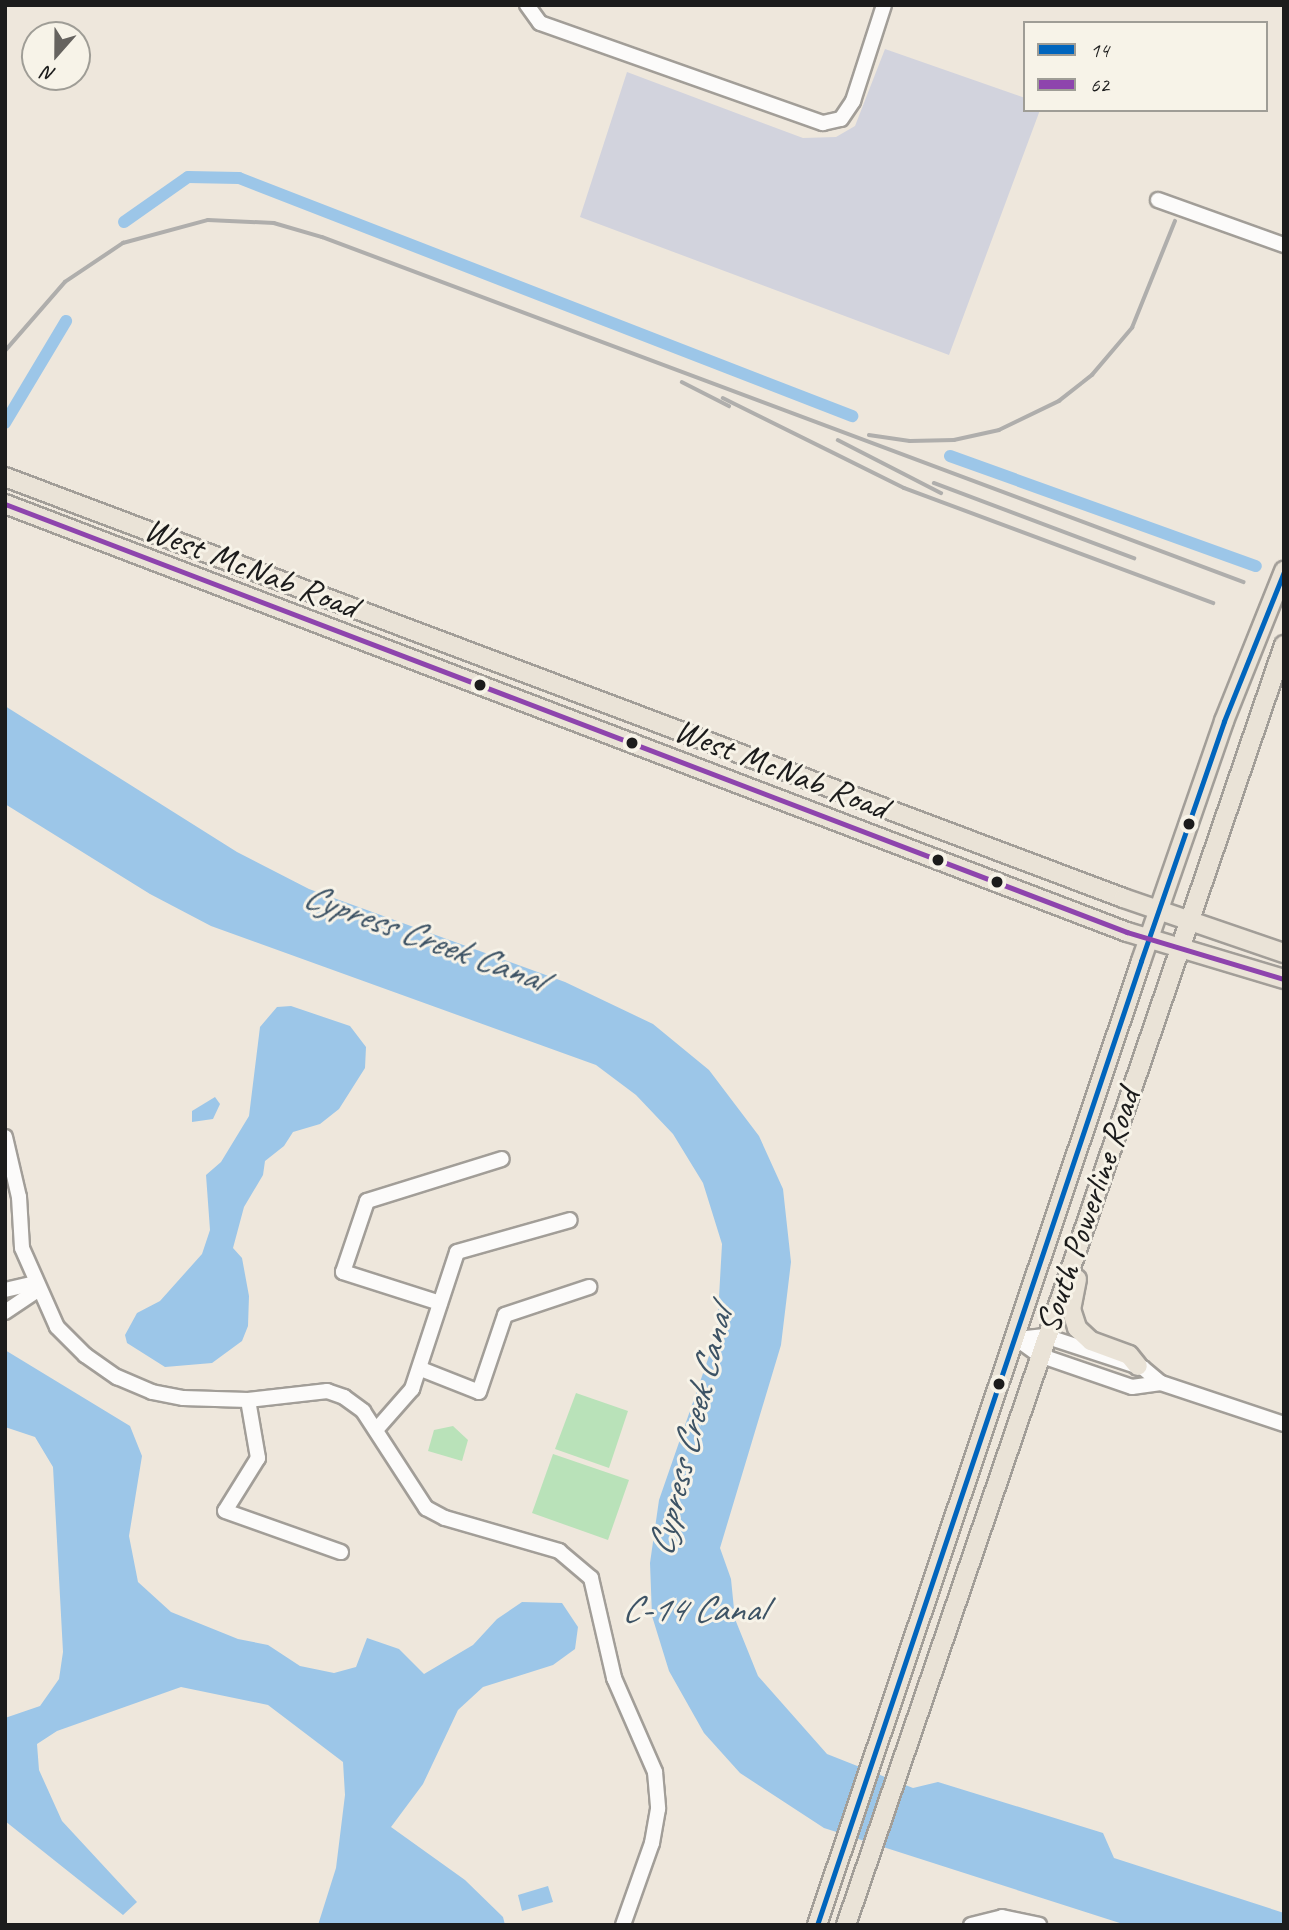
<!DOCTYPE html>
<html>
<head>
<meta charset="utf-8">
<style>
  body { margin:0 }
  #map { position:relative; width:1289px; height:1930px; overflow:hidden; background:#eee7dc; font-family:Caveat,sans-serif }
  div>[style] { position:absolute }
  .industrial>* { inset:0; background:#d2d3dd }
  .green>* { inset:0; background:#b9e2b9 }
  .water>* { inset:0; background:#9cc6e8 }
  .canal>* { height:12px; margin:-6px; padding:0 6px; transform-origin:6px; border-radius:6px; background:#9cc6e8 }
  .roads { filter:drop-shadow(2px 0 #a29e98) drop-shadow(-2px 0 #a29e98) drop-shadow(0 2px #a29e98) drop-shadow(0 -2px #a29e98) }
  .minor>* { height:14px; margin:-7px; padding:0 7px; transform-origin:7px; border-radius:7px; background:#fcfbfa }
  .major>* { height:18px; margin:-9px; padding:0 9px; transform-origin:9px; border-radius:9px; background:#eae3d7 }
  .rail>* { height:3.5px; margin:-1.75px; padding:0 1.75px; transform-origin:1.75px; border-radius:1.75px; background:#afaeac }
  .bus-1>* { height:5px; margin:-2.5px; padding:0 2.5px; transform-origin:2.5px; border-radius:2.5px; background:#0065bd }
  .bus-2>* { height:5px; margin:-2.5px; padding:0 2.5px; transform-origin:2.5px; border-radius:2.5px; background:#8e44ad }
  .dots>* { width:19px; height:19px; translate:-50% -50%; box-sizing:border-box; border:4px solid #f7f3e8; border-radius:50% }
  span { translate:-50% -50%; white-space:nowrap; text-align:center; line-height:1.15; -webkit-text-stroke:6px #f7f3e8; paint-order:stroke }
  .street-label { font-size:35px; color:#1c1c1c }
  .water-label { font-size:37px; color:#3d5365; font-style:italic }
  .frame { position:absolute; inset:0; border:7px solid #1c1c1c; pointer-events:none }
  .legend { position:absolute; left:1023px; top:21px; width:245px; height:91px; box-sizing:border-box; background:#f7f3e8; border:2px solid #9f9d96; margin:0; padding:9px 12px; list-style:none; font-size:21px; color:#1c1c1c }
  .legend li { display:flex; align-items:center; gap:14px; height:35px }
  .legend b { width:35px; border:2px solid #9f9d96 }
  .north { position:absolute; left:21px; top:21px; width:70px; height:70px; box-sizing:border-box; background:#f7f3e8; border:2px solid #9f9d96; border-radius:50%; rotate:201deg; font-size:19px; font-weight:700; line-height:28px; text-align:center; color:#1c1c1c }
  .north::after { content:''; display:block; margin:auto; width:24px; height:32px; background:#66635f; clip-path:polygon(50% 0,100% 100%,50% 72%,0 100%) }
</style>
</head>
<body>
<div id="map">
  <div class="industrial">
    <i style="clip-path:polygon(885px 49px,1025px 98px,1025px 110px,1040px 110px,949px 355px,580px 217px,627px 72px,803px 138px,836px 137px,855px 126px)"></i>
  </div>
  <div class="green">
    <i style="clip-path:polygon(576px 1393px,628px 1411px,609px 1468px,555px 1449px)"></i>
    <i style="clip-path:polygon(453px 1426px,468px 1440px,462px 1461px,428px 1451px,434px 1430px)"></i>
    <i style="clip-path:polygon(553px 1454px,629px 1480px,608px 1540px,532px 1513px)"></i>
  </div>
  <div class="water">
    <i style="clip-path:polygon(5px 706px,237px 852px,309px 889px,565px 982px,653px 1024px,709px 1070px,759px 1136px,783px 1189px,791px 1262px,781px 1345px,720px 1548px,731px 1579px,735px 1619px,758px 1676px,827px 1754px,913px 1788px,938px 1782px,1103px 1833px,1114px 1858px,1284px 1913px,1284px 1925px,1126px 1925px,824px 1828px,740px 1773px,704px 1733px,669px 1671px,652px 1616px,650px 1563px,659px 1500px,717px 1333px,722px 1244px,703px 1183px,673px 1134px,636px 1095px,596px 1065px,211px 926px,150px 894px,5px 804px)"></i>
    <i style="clip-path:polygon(291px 1006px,350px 1026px,366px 1047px,365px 1068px,339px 1109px,320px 1124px,293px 1132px,284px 1146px,265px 1161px,263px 1175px,244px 1207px,233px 1248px,242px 1258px,249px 1296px,248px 1326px,242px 1341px,212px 1363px,165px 1367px,127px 1343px,125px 1335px,137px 1313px,160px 1301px,202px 1254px,210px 1230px,206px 1175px,221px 1162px,249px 1116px,260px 1027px,277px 1007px)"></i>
    <i style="clip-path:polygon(215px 1097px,220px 1104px,213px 1119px,192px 1122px,192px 1111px)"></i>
    <i style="clip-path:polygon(5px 1350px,130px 1426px,142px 1456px,129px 1536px,138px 1582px,171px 1612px,238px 1639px,268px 1645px,300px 1666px,334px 1673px,356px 1667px,367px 1638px,399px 1649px,424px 1674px,473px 1645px,497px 1619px,522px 1602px,562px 1603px,578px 1627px,575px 1649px,553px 1665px,483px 1687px,458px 1710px,423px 1784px,391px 1827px,465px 1880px,503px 1917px,505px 1925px,318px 1925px,336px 1868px,345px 1795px,343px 1762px,268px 1705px,181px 1687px,57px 1731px,37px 1744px,39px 1770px,62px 1821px,137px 1902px,123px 1915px,5px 1821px,5px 1718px,40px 1706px,59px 1679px,63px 1652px,53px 1467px,35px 1437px,5px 1427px)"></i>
    <i style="clip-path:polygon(548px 1886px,553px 1902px,522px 1911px,518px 1895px)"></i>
  </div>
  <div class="canal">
    <i style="left:124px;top:222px;width:78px;rotate:-35.1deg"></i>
    <i style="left:188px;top:177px;width:51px;rotate:1.1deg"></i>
    <i style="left:239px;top:178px;width:658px;rotate:21.22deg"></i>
    <i style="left:5px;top:423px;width:119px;rotate:-59.1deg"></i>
    <i style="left:950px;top:456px;width:325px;rotate:19.8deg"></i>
  </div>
  <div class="roads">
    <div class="minor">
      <i style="left:527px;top:5px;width:22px;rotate:54deg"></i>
      <i style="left:540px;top:23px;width:300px;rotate:19.5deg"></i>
      <i style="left:823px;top:123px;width:18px;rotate:-13deg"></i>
      <i style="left:841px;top:119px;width:22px;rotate:-56deg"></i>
      <i style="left:853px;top:101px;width:101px;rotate:-72.1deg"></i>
      <i style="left:1158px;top:200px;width:134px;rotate:19.7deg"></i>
      <i style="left:5px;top:1137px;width:62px;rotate:76.9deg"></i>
      <i style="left:19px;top:1197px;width:51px;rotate:86.6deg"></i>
      <i style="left:22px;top:1248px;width:86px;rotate:66.1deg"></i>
      <i style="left:57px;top:1327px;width:40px;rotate:45deg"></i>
      <i style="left:85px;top:1355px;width:39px;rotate:35deg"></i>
      <i style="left:117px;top:1377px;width:38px;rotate:23deg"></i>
      <i style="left:152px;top:1392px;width:32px;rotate:11deg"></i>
      <i style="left:183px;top:1398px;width:65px;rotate:1.8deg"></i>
      <i style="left:248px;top:1400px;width:80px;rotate:-6.5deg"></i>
      <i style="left:327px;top:1391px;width:18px;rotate:19deg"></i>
      <i style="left:344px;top:1397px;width:24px;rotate:36deg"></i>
      <i style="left:363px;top:1411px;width:116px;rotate:57deg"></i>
      <i style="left:426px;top:1508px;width:21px;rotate:28deg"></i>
      <i style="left:445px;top:1518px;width:119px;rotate:16.1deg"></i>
      <i style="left:559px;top:1551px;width:42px;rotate:40.2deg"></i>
      <i style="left:591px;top:1578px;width:103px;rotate:77deg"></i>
      <i style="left:614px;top:1678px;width:103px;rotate:66.4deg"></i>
      <i style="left:655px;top:1772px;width:37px;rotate:85deg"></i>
      <i style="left:658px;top:1809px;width:35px;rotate:100deg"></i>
      <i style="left:652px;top:1843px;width:87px;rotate:109.5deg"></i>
      <i style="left:5px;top:1290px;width:31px;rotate:-13deg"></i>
      <i style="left:440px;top:1303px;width:102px;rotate:-162.3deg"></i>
      <i style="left:343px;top:1272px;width:75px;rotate:-71.3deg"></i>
      <i style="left:367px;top:1201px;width:141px;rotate:-17.3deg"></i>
      <i style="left:5px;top:1312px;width:40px;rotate:-34deg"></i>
      <i style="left:1017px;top:1339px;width:28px;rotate:-6deg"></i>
      <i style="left:1045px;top:1336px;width:103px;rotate:18.1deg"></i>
      <i style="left:1143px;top:1368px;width:23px;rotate:40deg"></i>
      <i style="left:1161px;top:1383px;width:130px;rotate:18.4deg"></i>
      <i style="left:1017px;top:1339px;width:27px;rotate:36deg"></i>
      <i style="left:1039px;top:1355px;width:98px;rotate:19deg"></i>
      <i style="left:1132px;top:1387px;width:29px;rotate:-8deg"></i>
      <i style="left:421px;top:1369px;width:62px;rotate:21.6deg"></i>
      <i style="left:479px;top:1392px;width:81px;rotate:-71.3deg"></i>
      <i style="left:505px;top:1315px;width:89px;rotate:-18.4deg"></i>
      <i style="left:248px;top:1400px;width:59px;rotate:80.2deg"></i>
      <i style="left:258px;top:1458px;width:62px;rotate:121.9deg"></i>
      <i style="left:225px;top:1511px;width:123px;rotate:19.5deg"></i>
      <i style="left:376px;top:1430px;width:55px;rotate:-48.7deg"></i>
      <i style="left:412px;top:1389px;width:144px;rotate:-71.8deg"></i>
      <i style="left:457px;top:1252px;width:117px;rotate:-15.8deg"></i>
      <i style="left:971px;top:1925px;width:32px;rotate:-14deg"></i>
      <i style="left:1002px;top:1917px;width:38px;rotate:12deg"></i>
    </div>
    <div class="major">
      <i style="left:5px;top:477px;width:1195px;rotate:20.63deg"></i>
      <i style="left:1123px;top:898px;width:170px;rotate:18.9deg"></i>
      <i style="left:5px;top:504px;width:1201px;rotate:20.88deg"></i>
      <i style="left:1127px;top:932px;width:164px;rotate:16.7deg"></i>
      <i style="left:1077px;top:1279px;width:31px;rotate:101deg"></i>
      <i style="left:1071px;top:1309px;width:20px;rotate:72deg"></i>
      <i style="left:1077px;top:1328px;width:19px;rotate:43deg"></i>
      <i style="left:1091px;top:1341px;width:40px;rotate:20.2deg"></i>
      <i style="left:1129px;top:1355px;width:14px;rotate:51deg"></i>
      <i style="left:817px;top:1925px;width:1017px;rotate:-71.42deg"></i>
      <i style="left:1141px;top:961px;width:254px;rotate:-70.9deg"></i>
      <i style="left:1224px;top:721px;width:162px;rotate:-68.2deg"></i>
      <i style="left:846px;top:1925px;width:1353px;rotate:-71.11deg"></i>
    </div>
  </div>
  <div class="rail">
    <i style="left:5px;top:351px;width:91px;rotate:-49deg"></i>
    <i style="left:65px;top:282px;width:70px;rotate:-33.9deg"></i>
    <i style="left:123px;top:243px;width:88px;rotate:-15.1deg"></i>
    <i style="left:208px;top:220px;width:66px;rotate:2.6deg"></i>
    <i style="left:274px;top:223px;width:50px;rotate:16.3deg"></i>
    <i style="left:322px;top:237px;width:984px;rotate:20.52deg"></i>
    <i style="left:682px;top:382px;width:53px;rotate:27.1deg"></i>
    <i style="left:723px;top:398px;width:202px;rotate:26.4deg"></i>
    <i style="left:904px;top:488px;width:330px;rotate:20.4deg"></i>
    <i style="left:869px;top:435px;width:41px;rotate:8.3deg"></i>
    <i style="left:910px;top:441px;width:44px;rotate:-1.3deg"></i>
    <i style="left:954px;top:440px;width:46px;rotate:-12.5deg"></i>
    <i style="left:999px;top:430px;width:67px;rotate:-25.8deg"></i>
    <i style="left:1059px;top:401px;width:42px;rotate:-38.2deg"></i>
    <i style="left:1092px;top:375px;width:62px;rotate:-49.6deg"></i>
    <i style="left:1132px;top:328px;width:115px;rotate:-68.1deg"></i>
    <i style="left:838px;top:440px;width:116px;rotate:27.2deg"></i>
    <i style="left:934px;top:483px;width:214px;rotate:20.6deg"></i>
  </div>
  <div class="bus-1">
    <i style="left:817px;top:1925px;width:1017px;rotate:-71.42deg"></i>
    <i style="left:1141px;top:961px;width:254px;rotate:-70.9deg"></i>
    <i style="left:1224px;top:721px;width:161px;rotate:-68.1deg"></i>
  </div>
  <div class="bus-2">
    <i style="left:5px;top:504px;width:1201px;rotate:20.88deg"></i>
    <i style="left:1127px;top:932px;width:164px;rotate:16.7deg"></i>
  </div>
  <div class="dots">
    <i style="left:480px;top:685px;background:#1c1c1c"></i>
    <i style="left:632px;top:743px;background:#1c1c1c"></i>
    <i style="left:1189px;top:824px;background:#1c1c1c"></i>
    <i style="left:938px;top:860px;background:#1c1c1c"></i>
    <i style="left:997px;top:882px;background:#1c1c1c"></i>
    <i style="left:999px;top:1384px;background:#1c1c1c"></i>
  </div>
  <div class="street-label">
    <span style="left:251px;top:568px;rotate:21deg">West McNab Road</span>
    <span style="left:781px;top:769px;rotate:21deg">West McNab Road</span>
    <span style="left:1088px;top:1211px;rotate:-71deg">South Powerline Road</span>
  </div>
  <div class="water-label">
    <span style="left:424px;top:937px;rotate:20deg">Cypress Creek Canal</span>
    <span style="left:690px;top:1432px;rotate:-76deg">Cypress Creek Canal</span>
    <span style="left:693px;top:1609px">C-14 Canal</span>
  </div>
  <div class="frame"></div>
  <ul class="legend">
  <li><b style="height:9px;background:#0065bd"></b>14</li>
  <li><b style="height:9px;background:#8e44ad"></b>62</li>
  </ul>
  <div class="north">N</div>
</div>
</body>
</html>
